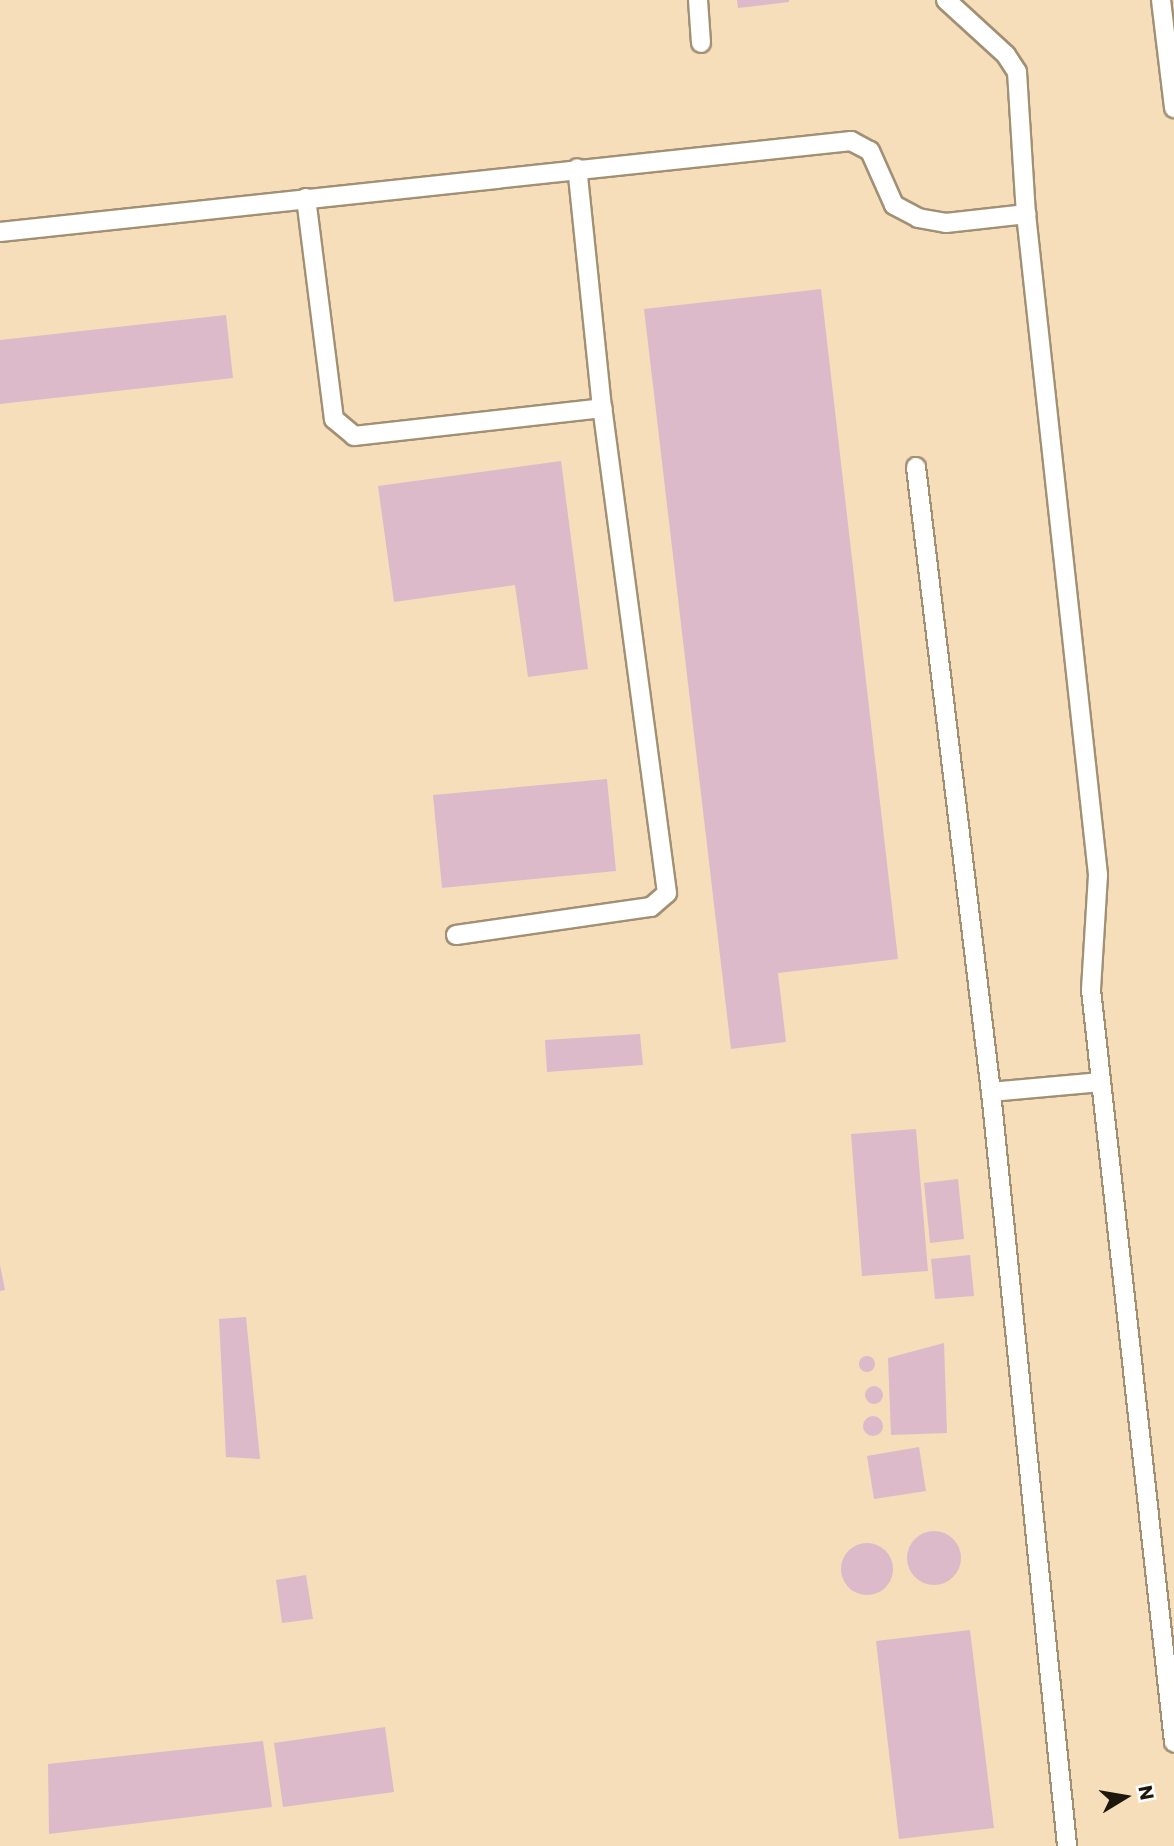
<!DOCTYPE html>
<html>
<head>
<meta charset="utf-8">
<style>
  body { margin:0 }
  #map { position:relative; width:1174px; height:1846px; overflow:hidden; background:#fde9cc; font-family:Poppins,sans-serif }
  div>[style] { position:absolute }
  .built>* { inset:0; background:#f6deba }
  .building>* { inset:0; background:#dcbaca }
  .round { border-radius:50% }
  .roads { filter:drop-shadow(2px 0 #a29075) drop-shadow(-2px 0 #a29075) drop-shadow(0 2px #a29075) drop-shadow(0 -2px #a29075) }
  .lane>* { height:18px; margin:-9px; padding:0 9px; transform-origin:9px; border-radius:9px; background:#fff }
  span { translate:-50% -50%; white-space:nowrap; text-align:center; line-height:1.15; -webkit-text-stroke:5px #fff; paint-order:stroke }
  .north { position:absolute; left:1090px; top:1762px; width:70px; height:70px; -webkit-text-stroke:5px #fff; paint-order:stroke; rotate:79deg; font-size:19px; font-weight:700; line-height:28px; text-align:center; color:#1e170c }
  .north::after { content:''; display:block; margin:auto; width:24px; height:32px; background:#1e170c; clip-path:polygon(50% 0,100% 100%,50% 72%,0 100%) }
</style>
</head>
<body>
<div id="map">
  <div class="built">
    <i style="clip-path:polygon(0 0,1174px 0,1174px 1846px,0 1846px)"></i>
  </div>
  <div class="building">
    <i style="clip-path:polygon(737px 0,789px 0,789px 2px,738px 8px)"></i>
    <i style="clip-path:polygon(821px 289px,898px 959px,778px 973px,786px 1042px,731px 1049px,644px 309px)"></i>
    <i style="clip-path:polygon(226px 315px,233px 378px,0 404px,0 340px)"></i>
    <i style="clip-path:polygon(561px 461px,588px 669px,528px 677px,515px 585px,394px 602px,378px 486px)"></i>
    <i style="clip-path:polygon(607px 779px,616px 871px,442px 888px,433px 795px)"></i>
    <i style="clip-path:polygon(640px 1034px,643px 1065px,547px 1072px,545px 1040px)"></i>
    <i style="clip-path:polygon(916px 1129px,928px 1271px,862px 1276px,851px 1134px)"></i>
    <i style="clip-path:polygon(958px 1179px,964px 1239px,930px 1243px,924px 1183px)"></i>
    <i style="clip-path:polygon(970px 1255px,974px 1296px,935px 1299px,931px 1259px)"></i>
    <i style="clip-path:polygon(0 1265px,5px 1290px,0 1291px)"></i>
    <i style="clip-path:polygon(246px 1317px,260px 1459px,226px 1457px,219px 1319px)"></i>
    <i style="clip-path:polygon(944px 1343px,947px 1433px,891px 1435px,888px 1358px)"></i>
    <i class="round" style="left:859px;top:1356px;width:16px;height:16px"></i>
    <i class="round" style="left:865px;top:1386px;width:18px;height:18px"></i>
    <i class="round" style="left:863px;top:1416px;width:20px;height:20px"></i>
    <i style="clip-path:polygon(919px 1447px,926px 1491px,874px 1499px,867px 1456px)"></i>
    <i class="round" style="left:907px;top:1531px;width:54px;height:54px"></i>
    <i class="round" style="left:841px;top:1543px;width:52px;height:52px"></i>
    <i style="clip-path:polygon(306px 1575px,313px 1619px,282px 1623px,276px 1580px)"></i>
    <i style="clip-path:polygon(970px 1630px,994px 1828px,899px 1839px,876px 1641px)"></i>
    <i style="clip-path:polygon(385px 1727px,394px 1792px,283px 1807px,274px 1743px)"></i>
    <i style="clip-path:polygon(263px 1741px,272px 1807px,49px 1834px,48px 1764px)"></i>
  </div>
  <div class="roads">
    <div class="lane">
      <i style="left:698px;top:0;width:43px;rotate:86deg"></i>
      <i style="left:946px;top:0;width:81px;rotate:42.5deg"></i>
      <i style="left:1006px;top:55px;width:20px;rotate:57deg"></i>
      <i style="left:1017px;top:72px;width:142px;rotate:86.4deg"></i>
      <i style="left:1026px;top:214px;width:665px;rotate:83.78deg"></i>
      <i style="left:1098px;top:875px;width:115px;rotate:93.5deg"></i>
      <i style="left:1091px;top:990px;width:757px;rotate:83.7deg"></i>
      <i style="left:1161px;top:0;width:109px;rotate:83.1deg"></i>
      <i style="left:306px;top:198px;width:223px;rotate:82.8deg"></i>
      <i style="left:334px;top:419px;width:26px;rotate:40deg"></i>
      <i style="left:354px;top:436px;width:250px;rotate:-6.4deg"></i>
      <i style="left:0;top:232px;width:856px;rotate:-6.1deg"></i>
      <i style="left:851px;top:141px;width:21px;rotate:28deg"></i>
      <i style="left:870px;top:151px;width:59px;rotate:66deg"></i>
      <i style="left:894px;top:205px;width:27px;rotate:28deg"></i>
      <i style="left:918px;top:218px;width:28px;rotate:10deg"></i>
      <i style="left:946px;top:223px;width:81px;rotate:-6.4deg"></i>
      <i style="left:916px;top:467px;width:629px;rotate:83.16deg"></i>
      <i style="left:991px;top:1092px;width:758px;rotate:84.24deg"></i>
      <i style="left:456px;top:935px;width:197px;rotate:-8.2deg"></i>
      <i style="left:651px;top:907px;width:21px;rotate:-41deg"></i>
      <i style="left:667px;top:893px;width:489px;rotate:-97.6deg"></i>
      <i style="left:602px;top:408px;width:241px;rotate:-95.9deg"></i>
      <i style="left:991px;top:1092px;width:110px;rotate:-5.2deg"></i>
    </div>
  </div>
  <div class="north">N</div>
</div>
</body>
</html>
